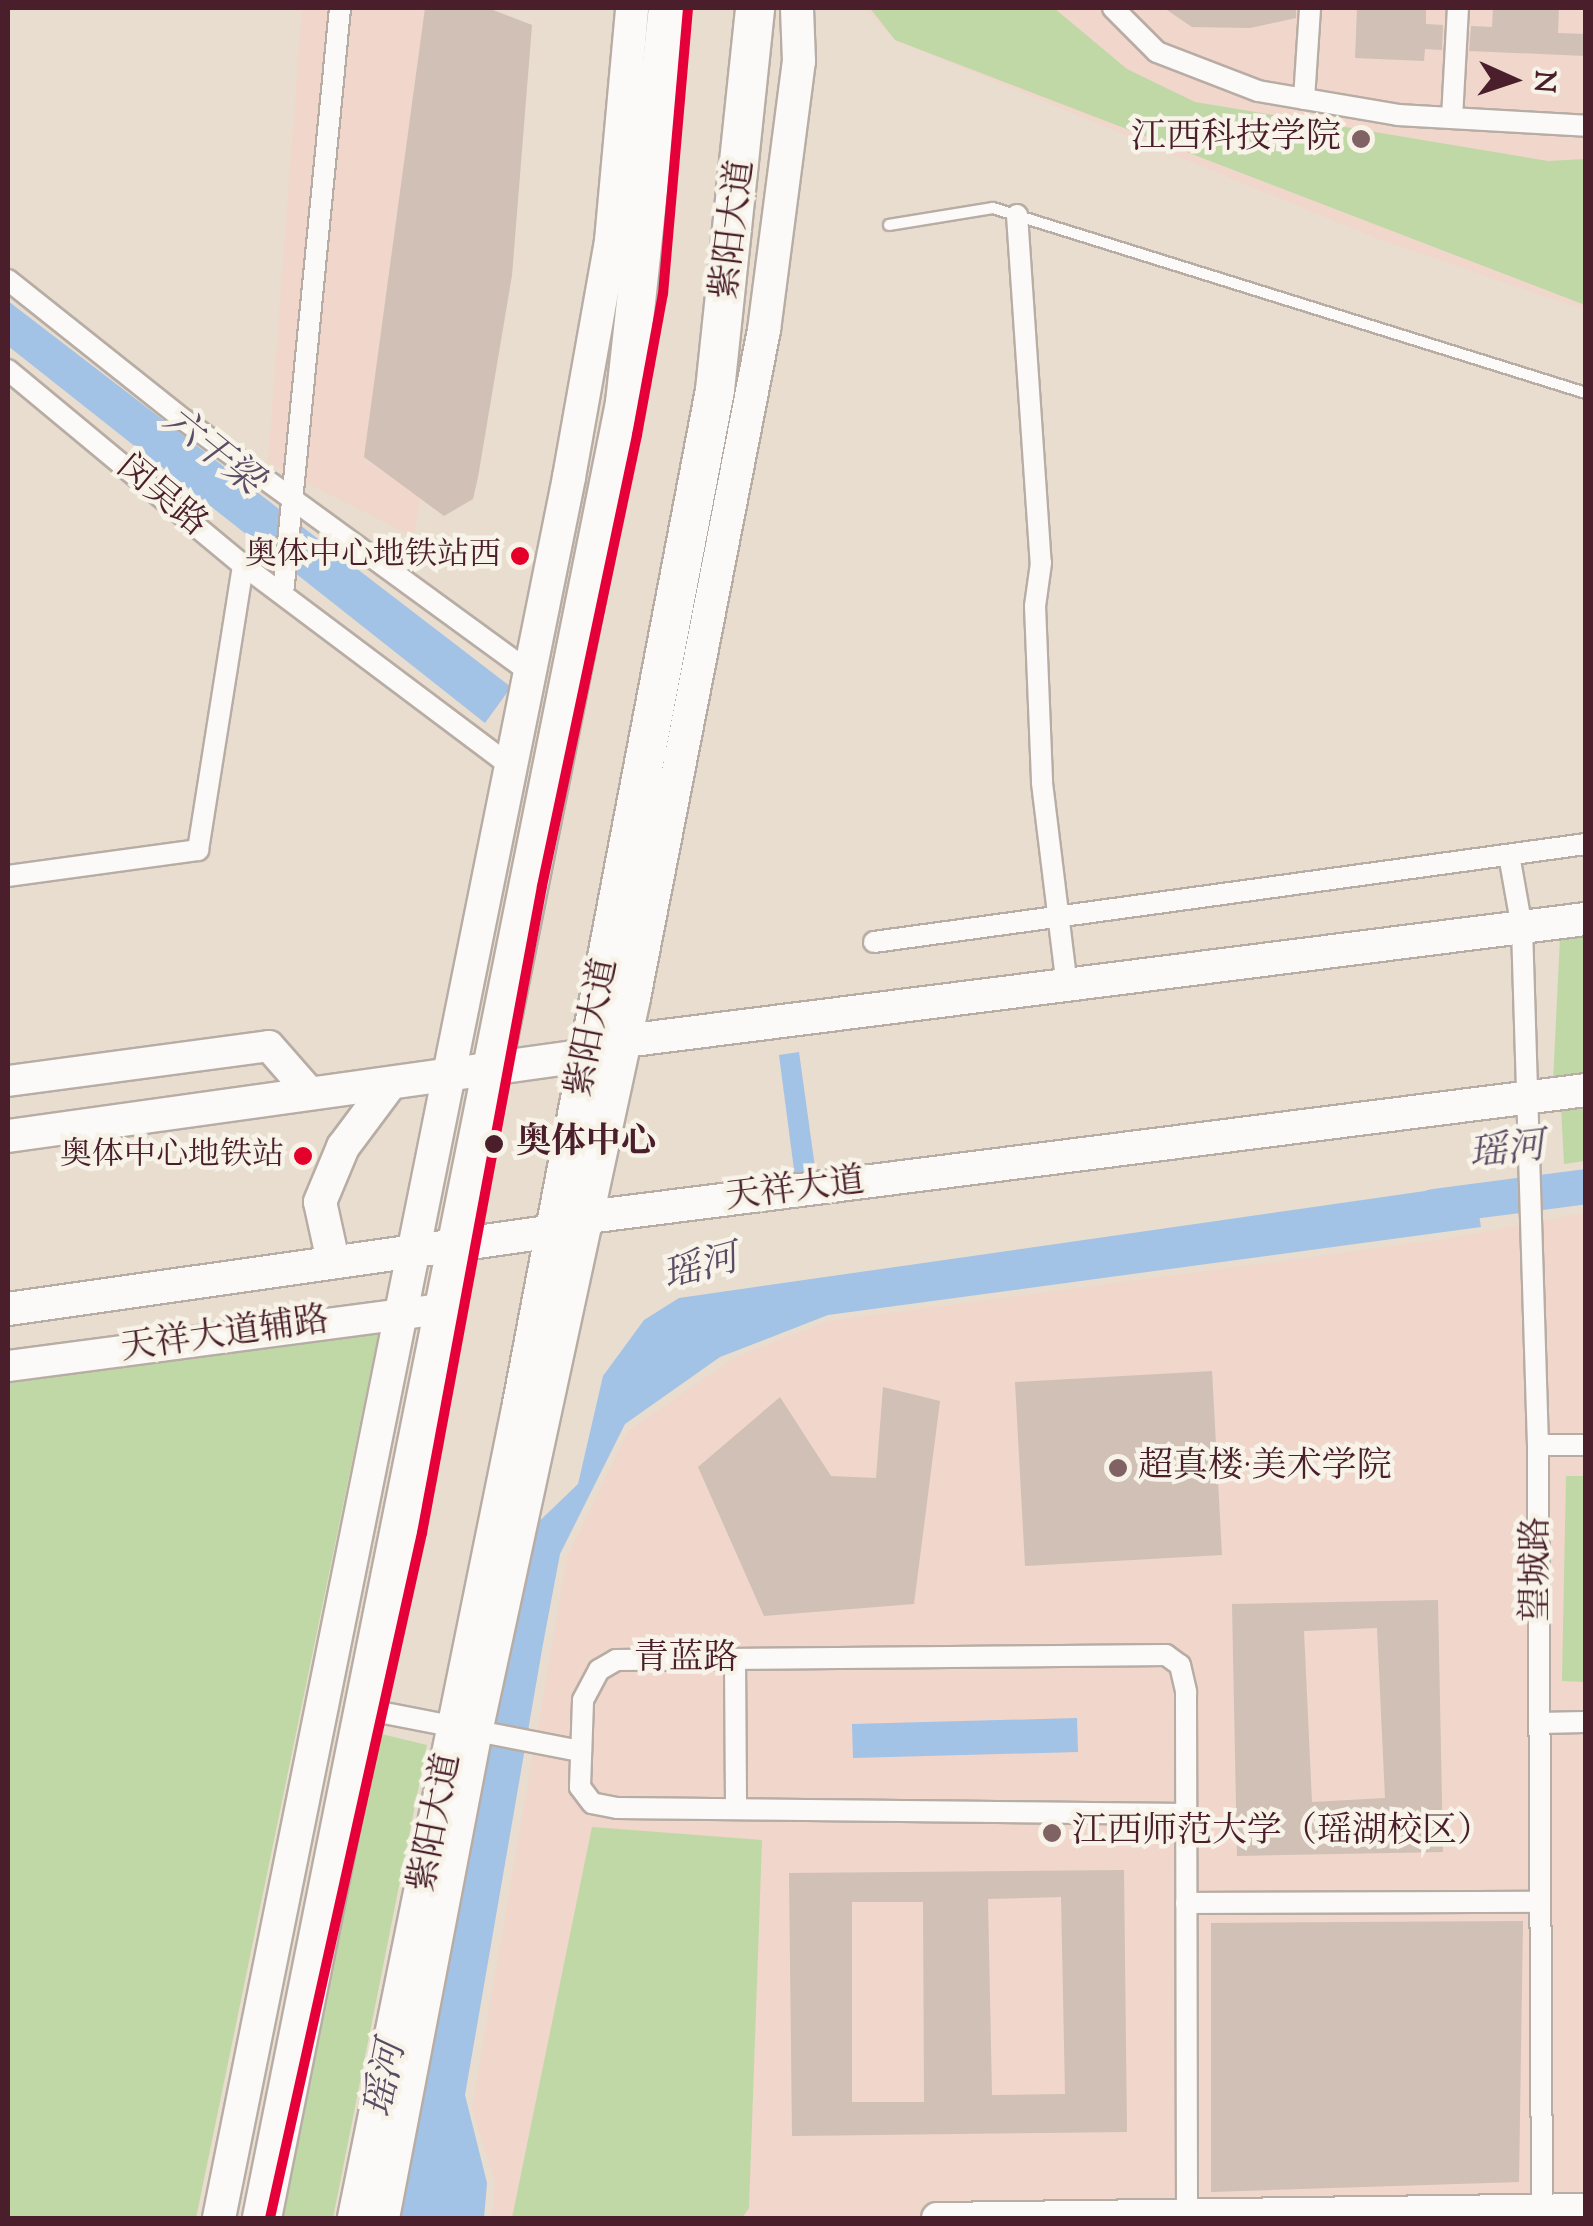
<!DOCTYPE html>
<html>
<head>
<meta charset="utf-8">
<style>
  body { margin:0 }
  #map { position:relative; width:1593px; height:2226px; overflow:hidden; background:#e8ddce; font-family:"Sorts Mill Goudy","Noto Serif SC",serif }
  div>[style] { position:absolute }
  .built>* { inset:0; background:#f0d6cb }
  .green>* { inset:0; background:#bfd8a6 }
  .water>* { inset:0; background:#a2c2e6 }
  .river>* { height:35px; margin:-17.5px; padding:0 17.5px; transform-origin:17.5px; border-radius:17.5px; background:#a2c2e6 }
  .building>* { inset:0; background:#d0c0b6 }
  .roads { filter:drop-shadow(2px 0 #b8ada5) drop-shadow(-2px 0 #b8ada5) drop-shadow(0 2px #b8ada5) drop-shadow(0 -2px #b8ada5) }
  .lane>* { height:10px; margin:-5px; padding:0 5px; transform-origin:5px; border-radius:5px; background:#fcfaf8 }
  .street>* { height:20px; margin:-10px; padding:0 10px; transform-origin:10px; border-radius:10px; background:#fcfaf8 }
  .secondary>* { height:30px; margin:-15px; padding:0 15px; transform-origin:15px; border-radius:15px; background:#fcfaf8 }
  .primary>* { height:32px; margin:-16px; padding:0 16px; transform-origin:16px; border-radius:16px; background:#fcfaf8 }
  .highway>* { height:38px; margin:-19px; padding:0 19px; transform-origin:19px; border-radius:19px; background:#fcfaf8 }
  .metro-1>* { height:10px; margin:-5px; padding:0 5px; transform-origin:5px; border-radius:5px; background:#e60039 }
  .dots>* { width:28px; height:28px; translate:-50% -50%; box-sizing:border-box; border:5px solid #f7f3e8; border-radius:50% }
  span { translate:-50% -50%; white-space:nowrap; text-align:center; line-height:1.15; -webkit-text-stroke:9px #f7f3e8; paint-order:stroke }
  .bus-label { font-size:32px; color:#4a1f2b }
  .right { translate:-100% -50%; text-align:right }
  .poi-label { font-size:35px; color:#4a1f2b }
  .left { translate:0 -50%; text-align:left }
  .street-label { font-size:35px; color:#4a1f2b }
  .stop-label { font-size:35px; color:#4a1f2b; font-weight:700 }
  .water-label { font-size:38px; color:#5b4c66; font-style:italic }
  .frame { position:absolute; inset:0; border:10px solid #4a1f2b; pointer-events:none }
  .north { position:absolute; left:1463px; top:30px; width:100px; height:100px; -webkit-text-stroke:8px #f7f3e8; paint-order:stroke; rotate:93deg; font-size:28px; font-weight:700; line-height:40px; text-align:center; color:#4a1f2b }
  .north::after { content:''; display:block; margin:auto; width:35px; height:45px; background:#4a1f2b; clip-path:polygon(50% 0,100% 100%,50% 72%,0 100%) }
</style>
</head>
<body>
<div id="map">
  <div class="built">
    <i style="clip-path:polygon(302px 8px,408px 8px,494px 26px,414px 537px,268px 463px)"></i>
    <i style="clip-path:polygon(865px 8px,1585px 8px,1585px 310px,1376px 238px,895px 40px)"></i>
    <i style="clip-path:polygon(1585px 1213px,1585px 2218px,492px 2218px,495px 2182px,472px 2108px,567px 1558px,628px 1431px,734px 1358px,829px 1321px,1439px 1240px)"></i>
  </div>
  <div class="green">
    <i style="clip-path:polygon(870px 8px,1054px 8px,1127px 69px,1195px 102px,1548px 161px,1585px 159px,1585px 305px,895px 40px)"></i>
    <i style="clip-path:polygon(1585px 935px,1585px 1078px,1553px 1082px,1560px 938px)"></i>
    <i style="clip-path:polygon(1585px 1103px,1585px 1161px,1564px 1164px,1561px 1107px)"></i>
    <i style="clip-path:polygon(379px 1331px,196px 2218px,8px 2218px,8px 1378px)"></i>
    <i style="clip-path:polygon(1566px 1476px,1585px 1476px,1585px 1682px,1562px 1681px)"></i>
    <i style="clip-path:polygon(369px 1731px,427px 1745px,333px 2218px,275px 2218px)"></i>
    <i style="clip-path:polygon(592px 1827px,762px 1840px,749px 2208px,742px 2218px,512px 2218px)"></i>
  </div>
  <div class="water">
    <i style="clip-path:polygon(8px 301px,511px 687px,485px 723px,8px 346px)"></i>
    <i style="clip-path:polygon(799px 1052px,817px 1182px,796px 1185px,779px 1055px)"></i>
    <i style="clip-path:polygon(1474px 1184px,1481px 1227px,828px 1315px,720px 1357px,625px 1424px,560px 1554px,543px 1644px,465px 2095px,487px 2183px,484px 2218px,389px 2218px,526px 1534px,578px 1484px,603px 1376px,644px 1320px,679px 1298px)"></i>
    <i style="clip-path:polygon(1077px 1718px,1078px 1752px,853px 1758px,852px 1724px)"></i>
  </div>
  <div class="river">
    <i style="left:1433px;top:1206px;width:154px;rotate:-7.4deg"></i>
  </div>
  <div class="building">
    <i style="clip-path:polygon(425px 8px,488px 8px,532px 25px,512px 275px,478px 477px,473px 499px,444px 516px,364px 457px)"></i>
    <i style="clip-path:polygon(1164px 8px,1296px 8px,1296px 18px,1250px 28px,1192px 27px)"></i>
    <i style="clip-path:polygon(1357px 8px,1426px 8px,1426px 24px,1443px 25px,1442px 50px,1425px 49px,1424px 61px,1355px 58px)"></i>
    <i style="clip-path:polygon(1493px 8px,1559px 8px,1558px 33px,1586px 34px,1586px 56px,1469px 51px,1471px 26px,1492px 27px)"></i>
    <i style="clip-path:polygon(1212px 1371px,1222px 1555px,1025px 1566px,1015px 1382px)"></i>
    <i style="clip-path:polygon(883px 1387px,940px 1401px,914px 1604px,764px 1616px,698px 1467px,780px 1397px,831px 1476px,876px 1478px)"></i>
    <i style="clip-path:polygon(evenodd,1438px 1600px,1443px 1852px,1237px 1856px,1232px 1604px,1438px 1600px,1377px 1628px,1385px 1798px,1312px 1802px,1304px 1631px,1377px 1628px)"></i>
    <i style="clip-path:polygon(evenodd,1124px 1870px,1127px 2132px,792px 2136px,789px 1873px,1124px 1870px,1061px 1897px,1065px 2094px,992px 2095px,988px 1899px,1061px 1897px,1124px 1870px,852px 1902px,923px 1902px,924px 2102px,852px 2102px,852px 1902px)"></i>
    <i style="clip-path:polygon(1523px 1921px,1519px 2182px,1211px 2192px,1211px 1923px)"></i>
  </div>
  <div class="roads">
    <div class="lane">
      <i style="left:889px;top:225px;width:105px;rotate:-9.3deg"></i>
      <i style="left:993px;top:208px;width:621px;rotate:17.33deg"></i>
    </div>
    <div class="street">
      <i style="left:1113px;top:8px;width:62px;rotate:45deg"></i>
      <i style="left:1157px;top:52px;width:108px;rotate:21.1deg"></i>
      <i style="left:1258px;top:91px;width:142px;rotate:9.7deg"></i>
      <i style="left:1398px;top:115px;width:188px;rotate:3.3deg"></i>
      <i style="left:1304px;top:99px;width:91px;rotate:-86.2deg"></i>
      <i style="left:1452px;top:118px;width:110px;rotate:-86.9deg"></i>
      <i style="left:1017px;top:215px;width:349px;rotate:86.1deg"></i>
      <i style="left:1041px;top:563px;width:43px;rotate:97.9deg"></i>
      <i style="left:1035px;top:606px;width:177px;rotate:87.7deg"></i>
      <i style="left:1042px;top:783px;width:205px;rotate:83deg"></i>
      <i style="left:8px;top:280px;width:225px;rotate:38.5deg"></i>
      <i style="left:184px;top:420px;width:426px;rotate:36.1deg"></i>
      <i style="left:8px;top:370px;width:305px;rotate:39.7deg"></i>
      <i style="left:243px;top:565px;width:333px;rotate:36.9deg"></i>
      <i style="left:283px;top:594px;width:589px;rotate:-84.44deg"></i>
      <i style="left:1509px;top:855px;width:74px;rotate:79.9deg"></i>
      <i style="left:1522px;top:928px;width:517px;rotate:88.23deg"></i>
      <i style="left:1538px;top:1445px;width:764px;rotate:89.7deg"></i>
      <i style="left:8px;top:876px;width:192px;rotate:-7.8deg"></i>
      <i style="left:198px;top:850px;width:289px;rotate:-81deg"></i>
      <i style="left:874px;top:942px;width:719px;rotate:-7.84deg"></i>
      <i style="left:1538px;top:1445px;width:48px"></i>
      <i style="left:735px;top:1659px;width:150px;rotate:89.6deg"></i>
      <i style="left:364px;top:1709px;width:221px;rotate:11deg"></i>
      <i style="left:1539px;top:1723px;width:47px;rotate:-1.2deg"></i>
      <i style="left:1186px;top:1814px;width:569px;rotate:-179.4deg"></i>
      <i style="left:617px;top:1808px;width:25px;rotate:-169deg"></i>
      <i style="left:592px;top:1803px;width:20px;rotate:-127deg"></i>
      <i style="left:580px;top:1787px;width:87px;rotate:-88deg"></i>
      <i style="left:583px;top:1700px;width:34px;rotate:-62deg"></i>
      <i style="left:599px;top:1670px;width:20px;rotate:-30deg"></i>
      <i style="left:616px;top:1660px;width:550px;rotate:-0.52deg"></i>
      <i style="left:1166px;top:1655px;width:17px;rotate:36deg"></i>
      <i style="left:1180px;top:1665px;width:28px;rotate:77deg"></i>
      <i style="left:1186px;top:1692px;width:521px;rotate:89.89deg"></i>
      <i style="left:1186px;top:1903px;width:354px;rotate:-0.2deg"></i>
    </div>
    <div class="secondary">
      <i style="left:8px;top:1081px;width:263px;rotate:-7.6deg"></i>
      <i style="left:269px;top:1046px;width:62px;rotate:48.9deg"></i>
      <i style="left:8px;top:1366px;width:438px;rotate:-7.5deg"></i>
      <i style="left:937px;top:2218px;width:649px;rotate:-0.79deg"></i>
    </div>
    <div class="primary">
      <i style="left:8px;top:1136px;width:587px;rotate:-7.94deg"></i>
      <i style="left:589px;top:1055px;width:39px;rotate:-21deg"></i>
      <i style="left:625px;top:1041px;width:969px;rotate:-7.24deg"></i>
      <i style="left:333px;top:1261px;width:60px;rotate:-102.4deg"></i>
      <i style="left:320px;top:1202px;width:60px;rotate:-67.3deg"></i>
      <i style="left:343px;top:1147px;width:79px;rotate:-53.3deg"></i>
      <i style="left:8px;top:1309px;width:553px;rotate:-8.12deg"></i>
      <i style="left:555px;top:1231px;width:36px;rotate:-23deg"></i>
      <i style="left:588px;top:1217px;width:1006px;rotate:-7.25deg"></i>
      <i style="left:219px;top:2218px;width:1776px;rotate:-78.63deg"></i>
      <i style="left:569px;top:477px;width:240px;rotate:-79.9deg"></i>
      <i style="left:611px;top:241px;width:234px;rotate:-84.8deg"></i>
      <i style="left:383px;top:2218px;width:495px;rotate:-79.2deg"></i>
      <i style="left:476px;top:1732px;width:751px;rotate:-77.85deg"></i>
      <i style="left:634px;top:998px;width:681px;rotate:-78.99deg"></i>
      <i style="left:764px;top:330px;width:271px;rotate:-82.6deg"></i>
      <i style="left:799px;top:61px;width:53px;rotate:-92.2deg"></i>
    </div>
    <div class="highway">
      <i style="left:262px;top:2218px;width:1851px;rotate:-78.69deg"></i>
      <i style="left:625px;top:403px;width:397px;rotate:-83.8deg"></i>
      <i style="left:357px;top:2218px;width:825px;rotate:-78.54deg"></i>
      <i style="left:521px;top:1409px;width:1037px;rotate:-79.22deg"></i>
      <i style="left:715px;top:390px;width:384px;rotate:-84deg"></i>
    </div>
  </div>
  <div class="metro-1">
    <i style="left:270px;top:2218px;width:702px;rotate:-77.49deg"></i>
    <i style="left:422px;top:1533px;width:658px;rotate:-79.49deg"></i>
    <i style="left:542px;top:886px;width:461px;rotate:-78.1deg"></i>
    <i style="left:637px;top:435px;width:143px;rotate:-79.6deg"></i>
    <i style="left:663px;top:294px;width:287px;rotate:-85deg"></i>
  </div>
  <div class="dots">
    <i style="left:1361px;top:139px;background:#816264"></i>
    <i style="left:520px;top:556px;background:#e4002b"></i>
    <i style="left:494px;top:1144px;background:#4a1f2b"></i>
    <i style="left:303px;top:1156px;background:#e4002b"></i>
    <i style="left:1118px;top:1468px;background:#816264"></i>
    <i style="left:1052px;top:1833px;background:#816264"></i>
  </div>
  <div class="bus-label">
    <span class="right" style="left:501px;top:556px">奥体中心地铁站西</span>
    <span class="right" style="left:284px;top:1156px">奥体中心地铁站</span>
  </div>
  <div class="poi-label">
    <span class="right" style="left:1341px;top:139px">江西科技学院</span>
    <span class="left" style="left:1138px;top:1468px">超真楼·美术学院</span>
    <span class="left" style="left:1072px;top:1833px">江西师范大学（瑶湖校区）</span>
  </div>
  <div class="street-label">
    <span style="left:735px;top:230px;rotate:-83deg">紫阳大道</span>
    <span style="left:161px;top:497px;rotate:40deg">闵吴路</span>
    <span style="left:594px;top:1028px;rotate:-79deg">紫阳大道</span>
    <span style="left:795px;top:1191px;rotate:-7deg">天祥大道</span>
    <span style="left:225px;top:1336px;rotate:-8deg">天祥大道辅路</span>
    <span style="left:1538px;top:1569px;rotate:-90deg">望城路</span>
    <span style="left:686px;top:1660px">青蓝路</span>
    <span style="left:437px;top:1823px;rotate:-79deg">紫阳大道</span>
  </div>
  <div class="stop-label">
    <span class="left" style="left:516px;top:1144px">奥体中心</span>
  </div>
  <div class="water-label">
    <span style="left:211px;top:453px;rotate:39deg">六干梁</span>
    <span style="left:1507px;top:1153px;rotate:-7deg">瑶河</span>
    <span style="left:701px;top:1270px;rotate:-15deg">瑶河</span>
    <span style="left:388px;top:2080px;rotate:-79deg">瑶河</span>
  </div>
  <div class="frame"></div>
  <div class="north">N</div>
</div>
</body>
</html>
